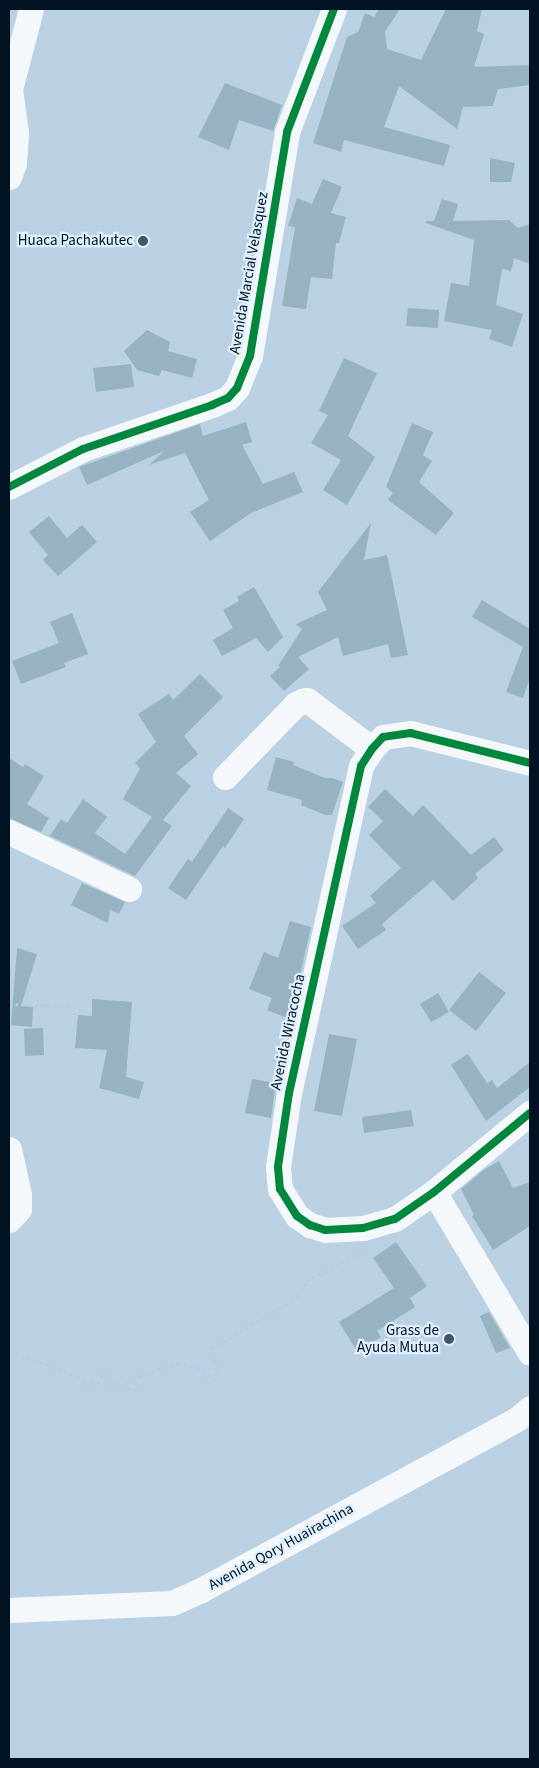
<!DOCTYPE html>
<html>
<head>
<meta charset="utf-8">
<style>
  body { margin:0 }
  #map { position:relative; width:539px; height:1768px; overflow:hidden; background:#bad1e4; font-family:"Source Sans 3",sans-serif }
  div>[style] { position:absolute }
  .building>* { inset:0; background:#97b2c0 }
  .path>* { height:3px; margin-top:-1.5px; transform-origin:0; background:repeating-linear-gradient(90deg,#c2c9d0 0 2.5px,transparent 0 6.5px) }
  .minor>* { height:25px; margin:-12.5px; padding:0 12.5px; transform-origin:12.5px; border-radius:12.5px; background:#f5f8fb }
  .cycleway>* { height:8px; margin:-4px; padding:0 4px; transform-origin:4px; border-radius:4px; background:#00873e }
  .dots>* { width:14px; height:14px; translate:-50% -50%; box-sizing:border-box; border:2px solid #e0f0fd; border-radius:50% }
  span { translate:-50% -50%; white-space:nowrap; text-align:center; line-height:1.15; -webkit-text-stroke:4.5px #e0f0fd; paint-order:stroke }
  .poi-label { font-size:15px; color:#011322 }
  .right { translate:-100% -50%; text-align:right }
  .street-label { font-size:15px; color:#011322 }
  .frame { position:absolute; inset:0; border:10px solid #011322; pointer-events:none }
</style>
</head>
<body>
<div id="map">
  <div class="building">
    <i style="clip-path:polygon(379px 9px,400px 9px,385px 32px,387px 49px,421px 60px,446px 9px,482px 9px,477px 31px,484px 34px,474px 67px,530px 65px,530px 85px,498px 89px,493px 106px,463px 107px,457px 129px,399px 86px,384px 127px,450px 145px,444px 166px,344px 140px,341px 152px,313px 143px,347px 37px,358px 32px,365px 13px,374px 17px)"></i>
    <i style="clip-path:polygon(225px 83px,282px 105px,273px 131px,239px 120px,229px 150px,198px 137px)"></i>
    <i style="clip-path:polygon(490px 158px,515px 163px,511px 182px,490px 182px)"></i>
    <i style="clip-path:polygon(323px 179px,342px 187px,331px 213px,346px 217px,339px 243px,336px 243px,332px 279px,311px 277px,306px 309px,282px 306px,295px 227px,288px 226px,297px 198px,312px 204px)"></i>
    <i style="clip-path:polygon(442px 199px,458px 204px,453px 221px,509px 220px,518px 228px,530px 224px,530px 264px,514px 258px,511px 271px,502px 269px,496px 305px,523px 314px,512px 347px,489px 339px,492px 330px,444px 321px,451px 283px,469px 286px,474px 240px,426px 223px,426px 221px,434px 221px)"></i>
    <i style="clip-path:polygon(408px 308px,439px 310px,438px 328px,406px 326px)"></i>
    <i style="clip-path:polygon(147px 330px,170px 342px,168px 351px,197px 359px,192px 378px,162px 370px,159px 376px,137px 370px,124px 351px)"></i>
    <i style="clip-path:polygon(344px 358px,377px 373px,348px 436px,375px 457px,347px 505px,323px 490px,341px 460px,311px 443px,328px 415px,319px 411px)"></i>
    <i style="clip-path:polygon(131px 364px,134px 387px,96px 392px,93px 368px)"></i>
    <i style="clip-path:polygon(246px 422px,252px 442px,242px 445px,263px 484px,294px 472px,303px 492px,251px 513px,210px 541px,190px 512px,209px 500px,185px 453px,149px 465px,164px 451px,87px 485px,79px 467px,200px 424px,203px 436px)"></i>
    <i style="clip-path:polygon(412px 423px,433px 432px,423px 455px,432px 461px,419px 482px,454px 513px,436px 535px,388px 500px,393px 493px,386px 487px)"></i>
    <i style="clip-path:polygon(49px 516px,67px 538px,82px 525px,97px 542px,58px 576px,43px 560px,48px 555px,29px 532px)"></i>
    <i style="clip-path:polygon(371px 523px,364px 560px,387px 555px,408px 655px,391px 658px,388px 644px,343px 656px,338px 637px,298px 657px,309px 669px,284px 691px,270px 676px,280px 667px,278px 666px,302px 629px,296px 624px,327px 610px,318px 592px)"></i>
    <i style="clip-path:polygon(254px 587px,283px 637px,268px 652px,256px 638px,222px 656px,213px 640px,233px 628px,223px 610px,239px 601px,237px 597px)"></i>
    <i style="clip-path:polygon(482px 600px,530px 629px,530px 678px,523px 698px,506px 692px,523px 647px,472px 617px)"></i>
    <i style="clip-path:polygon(72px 613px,88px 654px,64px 663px,66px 667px,21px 684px,12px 661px,59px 643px,50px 622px)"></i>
    <i style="clip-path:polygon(200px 674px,223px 697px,184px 736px,198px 754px,176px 773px,191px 786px,163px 820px,172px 826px,135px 876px,50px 836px,61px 819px,67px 823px,83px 799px,107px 817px,95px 833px,125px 854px,152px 817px,123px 799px,140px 769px,135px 763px,156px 742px,138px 714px,169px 694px,173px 700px)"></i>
    <i style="clip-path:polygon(276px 757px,294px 762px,293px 765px,325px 778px,332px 778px,343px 782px,332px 815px,325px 815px,301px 805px,302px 800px,267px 790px)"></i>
    <i style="clip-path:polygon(9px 758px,23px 767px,25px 764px,44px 776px,27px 804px,49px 818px,41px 832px,9px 818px)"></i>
    <i style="clip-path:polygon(385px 789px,413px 816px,423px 805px,471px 855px,494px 837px,504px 850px,475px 874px,478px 878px,453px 901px,433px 880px,382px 924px,386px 930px,358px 949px,342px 926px,376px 903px,370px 896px,401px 868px,369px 835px,383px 821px,368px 807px)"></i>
    <i style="clip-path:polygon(228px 808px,244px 819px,225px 848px,223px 846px,186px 900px,168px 888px,188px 859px,192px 862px)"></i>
    <i style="clip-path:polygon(82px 883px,125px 902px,119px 914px,110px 910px,108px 923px,71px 905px)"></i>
    <i style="clip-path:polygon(290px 921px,311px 927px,290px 1019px,267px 1010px,272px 998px,249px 989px,264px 952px,278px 958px)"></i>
    <i style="clip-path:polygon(17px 948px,37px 954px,21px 1006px,33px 1007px,32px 1027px,11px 1025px)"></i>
    <i style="clip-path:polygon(479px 972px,506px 993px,476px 1031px,449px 1010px)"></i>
    <i style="clip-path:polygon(438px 993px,449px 1012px,431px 1022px,420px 1004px)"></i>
    <i style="clip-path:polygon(92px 999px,132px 1002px,126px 1077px,144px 1082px,139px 1099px,99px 1088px,107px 1050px,75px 1048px,78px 1015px,92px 1016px)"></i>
    <i style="clip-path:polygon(43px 1028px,44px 1055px,25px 1056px,24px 1029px)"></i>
    <i style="clip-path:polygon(329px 1034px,357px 1039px,342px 1116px,314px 1111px)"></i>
    <i style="clip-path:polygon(468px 1054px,487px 1083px,492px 1080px,497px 1088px,530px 1062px,530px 1087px,486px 1121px,451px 1065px)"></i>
    <i style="clip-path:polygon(252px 1079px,276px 1083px,271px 1118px,245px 1113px)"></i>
    <i style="clip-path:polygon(411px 1110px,414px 1126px,364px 1133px,362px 1117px)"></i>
    <i style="clip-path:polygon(499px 1161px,513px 1188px,530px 1182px,530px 1226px,493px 1250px,472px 1216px,474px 1215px,461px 1189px,485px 1169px)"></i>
    <i style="clip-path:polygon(396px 1242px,427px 1286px,410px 1298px,415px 1307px,377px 1331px,381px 1337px,357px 1351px,339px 1322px,394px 1288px,373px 1258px)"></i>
    <i style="clip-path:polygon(489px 1312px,510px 1348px,496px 1353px,480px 1316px)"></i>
  </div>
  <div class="path">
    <i style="left:9px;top:1004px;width:64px;rotate:1.8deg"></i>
    <i style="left:9px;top:1351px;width:72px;rotate:20.2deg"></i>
    <i style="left:77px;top:1376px;width:11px;rotate:41deg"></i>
    <i style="left:85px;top:1383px;width:13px"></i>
    <i style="left:98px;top:1383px;width:10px;rotate:-61deg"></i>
    <i style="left:103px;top:1374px;width:14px;rotate:56deg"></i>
    <i style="left:111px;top:1386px;width:14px;rotate:-39deg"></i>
    <i style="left:122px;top:1377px;width:12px;rotate:59deg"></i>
    <i style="left:128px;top:1387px;width:7px;rotate:34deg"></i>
    <i style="left:134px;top:1391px;width:16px;rotate:-72deg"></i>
    <i style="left:139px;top:1376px;width:41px;rotate:-18.4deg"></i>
    <i style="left:178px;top:1363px;width:20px;rotate:11deg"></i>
    <i style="left:198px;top:1367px;width:21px;rotate:43deg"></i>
    <i style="left:213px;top:1381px;width:6px;rotate:-51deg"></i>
    <i style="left:217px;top:1376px;width:28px;rotate:-100deg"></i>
    <i style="left:212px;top:1348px;width:101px;rotate:-30.4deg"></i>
    <i style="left:299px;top:1297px;width:18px;rotate:-63deg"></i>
    <i style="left:307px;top:1281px;width:63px;rotate:-27.4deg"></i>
  </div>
  <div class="minor">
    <i style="left:9px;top:177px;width:15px;rotate:-70deg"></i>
    <i style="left:14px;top:163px;width:30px;rotate:-86deg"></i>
    <i style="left:16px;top:133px;width:44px;rotate:-97.8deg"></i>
    <i style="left:10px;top:89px;width:83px;rotate:-75.3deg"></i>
    <i style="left:9px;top:487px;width:83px;rotate:-27.2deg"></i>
    <i style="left:83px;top:449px;width:136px;rotate:-18.8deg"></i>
    <i style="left:212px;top:405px;width:17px;rotate:-24deg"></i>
    <i style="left:228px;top:398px;width:13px;rotate:-48deg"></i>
    <i style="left:237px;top:388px;width:35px;rotate:-68deg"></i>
    <i style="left:250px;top:356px;width:227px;rotate:-80.6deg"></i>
    <i style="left:287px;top:132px;width:132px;rotate:-69.1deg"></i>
    <i style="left:530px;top:763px;width:123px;rotate:-165.9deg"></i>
    <i style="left:411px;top:733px;width:28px;rotate:172deg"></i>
    <i style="left:383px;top:737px;width:16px;rotate:133deg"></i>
    <i style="left:372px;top:749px;width:20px;rotate:123deg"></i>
    <i style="left:361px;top:766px;width:335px;rotate:102.4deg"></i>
    <i style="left:289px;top:1093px;width:75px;rotate:98.5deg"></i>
    <i style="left:278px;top:1167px;width:22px;rotate:85deg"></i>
    <i style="left:280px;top:1189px;width:32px;rotate:58deg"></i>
    <i style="left:297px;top:1216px;width:16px;rotate:35deg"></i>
    <i style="left:310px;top:1225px;width:16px;rotate:18deg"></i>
    <i style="left:325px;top:1230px;width:38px;rotate:-3deg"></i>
    <i style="left:363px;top:1228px;width:33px;rotate:-16deg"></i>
    <i style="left:395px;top:1219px;width:47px;rotate:-34.7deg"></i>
    <i style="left:434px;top:1192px;width:124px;rotate:-39.5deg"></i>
    <i style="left:225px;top:777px;width:102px;rotate:-45.8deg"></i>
    <i style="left:296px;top:704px;width:7px;rotate:-27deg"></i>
    <i style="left:302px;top:701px;width:5px;rotate:-11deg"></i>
    <i style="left:307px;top:700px;width:81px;rotate:37deg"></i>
    <i style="left:9px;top:832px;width:133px;rotate:25.4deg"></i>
    <i style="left:9px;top:1149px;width:47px;rotate:77.7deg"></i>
    <i style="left:19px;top:1195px;width:14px;rotate:90deg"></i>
    <i style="left:19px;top:1209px;width:15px;rotate:132deg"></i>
    <i style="left:434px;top:1192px;width:187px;rotate:59.2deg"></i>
    <i style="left:9px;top:1610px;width:163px;rotate:-2.5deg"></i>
    <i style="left:172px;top:1603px;width:32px;rotate:-24deg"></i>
    <i style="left:201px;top:1590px;width:359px;rotate:-28.4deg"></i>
    <i style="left:517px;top:1419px;width:17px;rotate:-40deg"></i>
  </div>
  <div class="cycleway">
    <i style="left:9px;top:487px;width:83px;rotate:-27.2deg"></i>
    <i style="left:83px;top:449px;width:136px;rotate:-18.8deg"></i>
    <i style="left:212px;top:405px;width:17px;rotate:-24deg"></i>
    <i style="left:228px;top:398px;width:13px;rotate:-48deg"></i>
    <i style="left:237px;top:388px;width:35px;rotate:-68deg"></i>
    <i style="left:250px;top:356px;width:227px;rotate:-80.6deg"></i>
    <i style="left:287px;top:132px;width:132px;rotate:-69.1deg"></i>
    <i style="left:530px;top:763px;width:123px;rotate:-165.9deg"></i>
    <i style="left:411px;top:733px;width:28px;rotate:172deg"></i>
    <i style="left:383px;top:737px;width:16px;rotate:133deg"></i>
    <i style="left:372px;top:749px;width:20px;rotate:123deg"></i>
    <i style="left:361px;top:766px;width:335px;rotate:102.4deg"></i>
    <i style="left:289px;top:1093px;width:75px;rotate:98.5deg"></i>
    <i style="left:278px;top:1167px;width:22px;rotate:85deg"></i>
    <i style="left:280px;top:1189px;width:32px;rotate:58deg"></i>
    <i style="left:297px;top:1216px;width:16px;rotate:35deg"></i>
    <i style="left:310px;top:1225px;width:16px;rotate:18deg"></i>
    <i style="left:325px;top:1230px;width:38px;rotate:-3deg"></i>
    <i style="left:363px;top:1228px;width:33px;rotate:-16deg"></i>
    <i style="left:395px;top:1219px;width:47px;rotate:-34.7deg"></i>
    <i style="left:434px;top:1192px;width:124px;rotate:-39.5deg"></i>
  </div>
  <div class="dots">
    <i style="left:143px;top:241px;background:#425666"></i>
    <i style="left:449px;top:1339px;background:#425666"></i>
  </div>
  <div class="poi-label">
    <span class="right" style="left:133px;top:241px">Huaca Pachakutec</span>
    <span class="right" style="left:439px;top:1339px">Grass de<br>Ayuda Mutua</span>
  </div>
  <div class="street-label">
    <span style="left:249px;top:273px;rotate:-80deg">Avenida Marcial Velasquez</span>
    <span style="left:288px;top:1032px;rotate:-78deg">Avenida Wiracocha</span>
    <span style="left:281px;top:1547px;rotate:-29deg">Avenida Qory Huairachina</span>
  </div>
  <div class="frame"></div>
</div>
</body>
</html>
